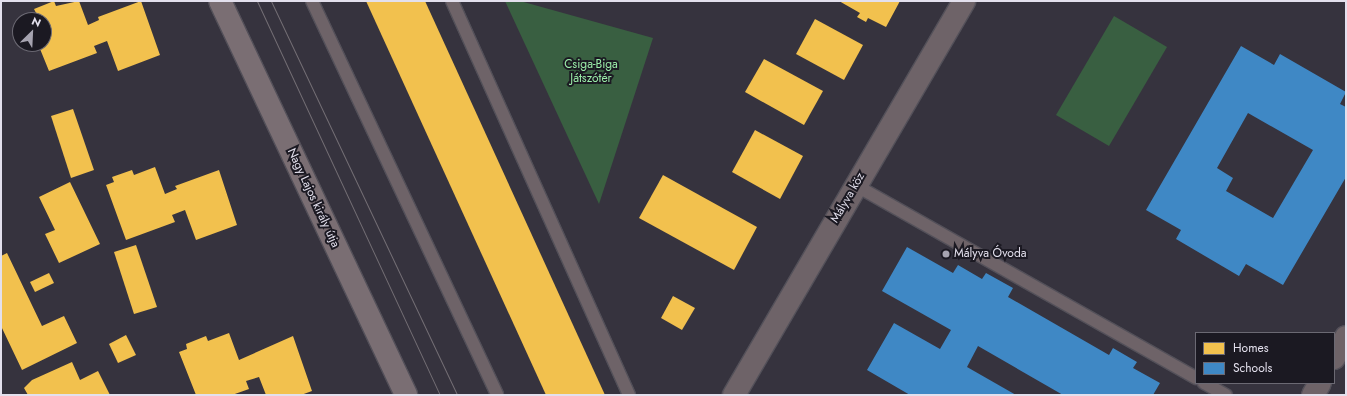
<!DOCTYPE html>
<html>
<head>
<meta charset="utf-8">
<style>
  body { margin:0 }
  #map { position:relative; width:1347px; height:396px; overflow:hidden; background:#36333e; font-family:Jost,sans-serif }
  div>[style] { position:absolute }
  .green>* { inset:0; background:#395f41 }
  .homes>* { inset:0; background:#f2c14e }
  .schools>* { inset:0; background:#3f88c5 }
  .roads { filter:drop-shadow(1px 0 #535059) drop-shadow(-1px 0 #535059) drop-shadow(0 1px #535059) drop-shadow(0 -1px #535059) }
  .service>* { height:12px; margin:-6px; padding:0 6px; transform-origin:6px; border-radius:6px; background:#6e6368 }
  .minor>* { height:22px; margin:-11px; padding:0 11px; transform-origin:11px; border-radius:11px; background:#6e6368 }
  .secondary>* { height:22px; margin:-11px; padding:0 11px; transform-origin:11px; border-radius:11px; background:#7a6e73 }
  .tram>* { height:1px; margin:-0.5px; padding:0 0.5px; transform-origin:0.5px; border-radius:0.5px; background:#736e74 }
  .dots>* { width:11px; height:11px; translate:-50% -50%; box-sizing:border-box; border:2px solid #1b1922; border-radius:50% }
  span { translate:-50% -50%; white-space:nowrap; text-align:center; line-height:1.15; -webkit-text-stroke:4px #1b1922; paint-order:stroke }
  .park-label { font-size:12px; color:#9beda9 }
  .street-label { font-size:12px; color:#e3e0ed }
  .poi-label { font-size:12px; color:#e3e0ed }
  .left { translate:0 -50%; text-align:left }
  .frame { position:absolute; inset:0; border:2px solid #e3e0ed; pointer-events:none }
  .legend { position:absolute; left:1195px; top:332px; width:140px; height:52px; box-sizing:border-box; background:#1b1922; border:1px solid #6b6973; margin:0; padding:5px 7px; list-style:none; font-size:12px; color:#e3e0ed }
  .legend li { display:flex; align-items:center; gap:8px; height:20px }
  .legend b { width:20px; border:1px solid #6b6973 }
  .north { position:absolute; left:12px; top:12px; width:40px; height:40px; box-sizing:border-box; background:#1b1922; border:1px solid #6b6973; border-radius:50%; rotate:24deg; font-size:11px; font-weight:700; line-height:16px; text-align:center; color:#e3e0ed }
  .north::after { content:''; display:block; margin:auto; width:14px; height:18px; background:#a6a3b0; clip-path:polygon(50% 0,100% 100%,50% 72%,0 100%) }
</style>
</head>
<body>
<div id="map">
  <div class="green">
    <i style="clip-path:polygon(505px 1px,520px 1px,653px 38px,599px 204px)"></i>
    <i style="clip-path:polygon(1114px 16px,1167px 47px,1109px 146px,1056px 115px)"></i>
  </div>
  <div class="homes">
    <i style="clip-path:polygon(54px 1px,56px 6px,79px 1px,88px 25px,99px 20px,98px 17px,141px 1px,160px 55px,118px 71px,107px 41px,94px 46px,97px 53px,49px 71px,38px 44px,44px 44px,44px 20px,29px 20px,28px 16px,36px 13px,34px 9px)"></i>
    <i style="clip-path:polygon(366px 1px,425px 1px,605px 395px,546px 395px)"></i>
    <i style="clip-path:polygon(839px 1px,900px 1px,886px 27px,868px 18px,866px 22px,857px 17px,860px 13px)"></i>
    <i style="clip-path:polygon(815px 19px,863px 45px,844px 80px,796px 54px)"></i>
    <i style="clip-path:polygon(764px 59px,823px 91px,804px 125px,745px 92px)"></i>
    <i style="clip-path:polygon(73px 109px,94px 170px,71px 178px,51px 116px)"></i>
    <i style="clip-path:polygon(755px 130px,803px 156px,780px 199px,732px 172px)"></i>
    <i style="clip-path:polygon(155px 167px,165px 194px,177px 189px,175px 186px,219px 170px,237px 225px,196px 240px,185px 210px,172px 215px,175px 222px,126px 240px,106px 185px,114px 182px,112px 177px,132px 170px,134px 175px)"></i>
    <i style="clip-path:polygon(663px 175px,757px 227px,734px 270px,639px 218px)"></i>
    <i style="clip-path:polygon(70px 182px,100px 244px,59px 263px,45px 234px,55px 230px,39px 197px)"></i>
    <i style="clip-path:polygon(136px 245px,157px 307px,134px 314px,114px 252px)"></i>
    <i style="clip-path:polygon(7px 253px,42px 326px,64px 316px,77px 343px,22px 370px,1px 326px,1px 256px)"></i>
    <i style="clip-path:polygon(49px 273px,54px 283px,35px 292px,30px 282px)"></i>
    <i style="clip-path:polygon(673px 296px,695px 308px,682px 330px,661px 318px)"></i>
    <i style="clip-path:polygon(229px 333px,239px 360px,293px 336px,312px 391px,301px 395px,266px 395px,259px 377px,246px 381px,249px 389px,232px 395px,196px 395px,179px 352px,187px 349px,186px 344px,206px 336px,208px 341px)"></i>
    <i style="clip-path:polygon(126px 335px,136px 355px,118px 363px,109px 344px)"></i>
    <i style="clip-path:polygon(72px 362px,80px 380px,98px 371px,110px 395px,28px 395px,24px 388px,32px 380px)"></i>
  </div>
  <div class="schools">
    <i style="clip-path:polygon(evenodd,1241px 46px,1274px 65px,1280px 54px,1346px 92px,1340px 104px,1346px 107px,1346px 177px,1283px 285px,1246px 264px,1239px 276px,1176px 239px,1181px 230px,1146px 210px,1241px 46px,1248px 113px,1313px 150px,1273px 218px,1226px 191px,1233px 178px,1217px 168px,1248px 113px)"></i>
    <i style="clip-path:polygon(907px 247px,953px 273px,958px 265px,982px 279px,986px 273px,1013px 288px,1008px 297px,1109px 355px,1113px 348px,1137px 362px,1133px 368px,1160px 383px,1153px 395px,1063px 395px,978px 346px,967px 367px,1016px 395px,910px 395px,867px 370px,894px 323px,940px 349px,951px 330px,882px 291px)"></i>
  </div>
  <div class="roads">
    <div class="service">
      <i style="left:312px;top:1px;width:435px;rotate:64.8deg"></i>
      <i style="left:452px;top:1px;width:432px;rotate:65.8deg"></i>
      <i style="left:855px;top:185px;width:392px;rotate:29.5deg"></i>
      <i style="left:1204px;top:383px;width:25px;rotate:29deg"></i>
    </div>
    <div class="minor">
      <i style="left:1334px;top:358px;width:24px;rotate:-60deg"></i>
      <i style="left:734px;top:395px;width:456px;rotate:-59.7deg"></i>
      <i style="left:1313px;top:395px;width:14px;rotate:-60deg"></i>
    </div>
    <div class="secondary">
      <i style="left:220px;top:1px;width:436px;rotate:64.7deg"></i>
    </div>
  </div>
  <div class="tram">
    <i style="left:257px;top:1px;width:434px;rotate:65.1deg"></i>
    <i style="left:271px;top:1px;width:436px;rotate:64.7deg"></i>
  </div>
  <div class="dots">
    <i style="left:946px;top:254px;background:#a6a3b0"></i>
  </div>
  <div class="park-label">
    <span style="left:591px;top:72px">Csiga-Biga<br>Játszótér</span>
  </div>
  <div class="street-label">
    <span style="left:313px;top:198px;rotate:65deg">Nagy Lajos király útja</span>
    <span style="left:848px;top:198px;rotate:-60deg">Mályva köz</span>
  </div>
  <div class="poi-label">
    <span class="left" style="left:954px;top:254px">Mályva Óvoda</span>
  </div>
  <div class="frame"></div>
  <ul class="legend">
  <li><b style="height:11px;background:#f2c14e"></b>Homes</li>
  <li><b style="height:11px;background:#3f88c5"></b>Schools</li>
  </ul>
  <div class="north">N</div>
</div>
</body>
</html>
